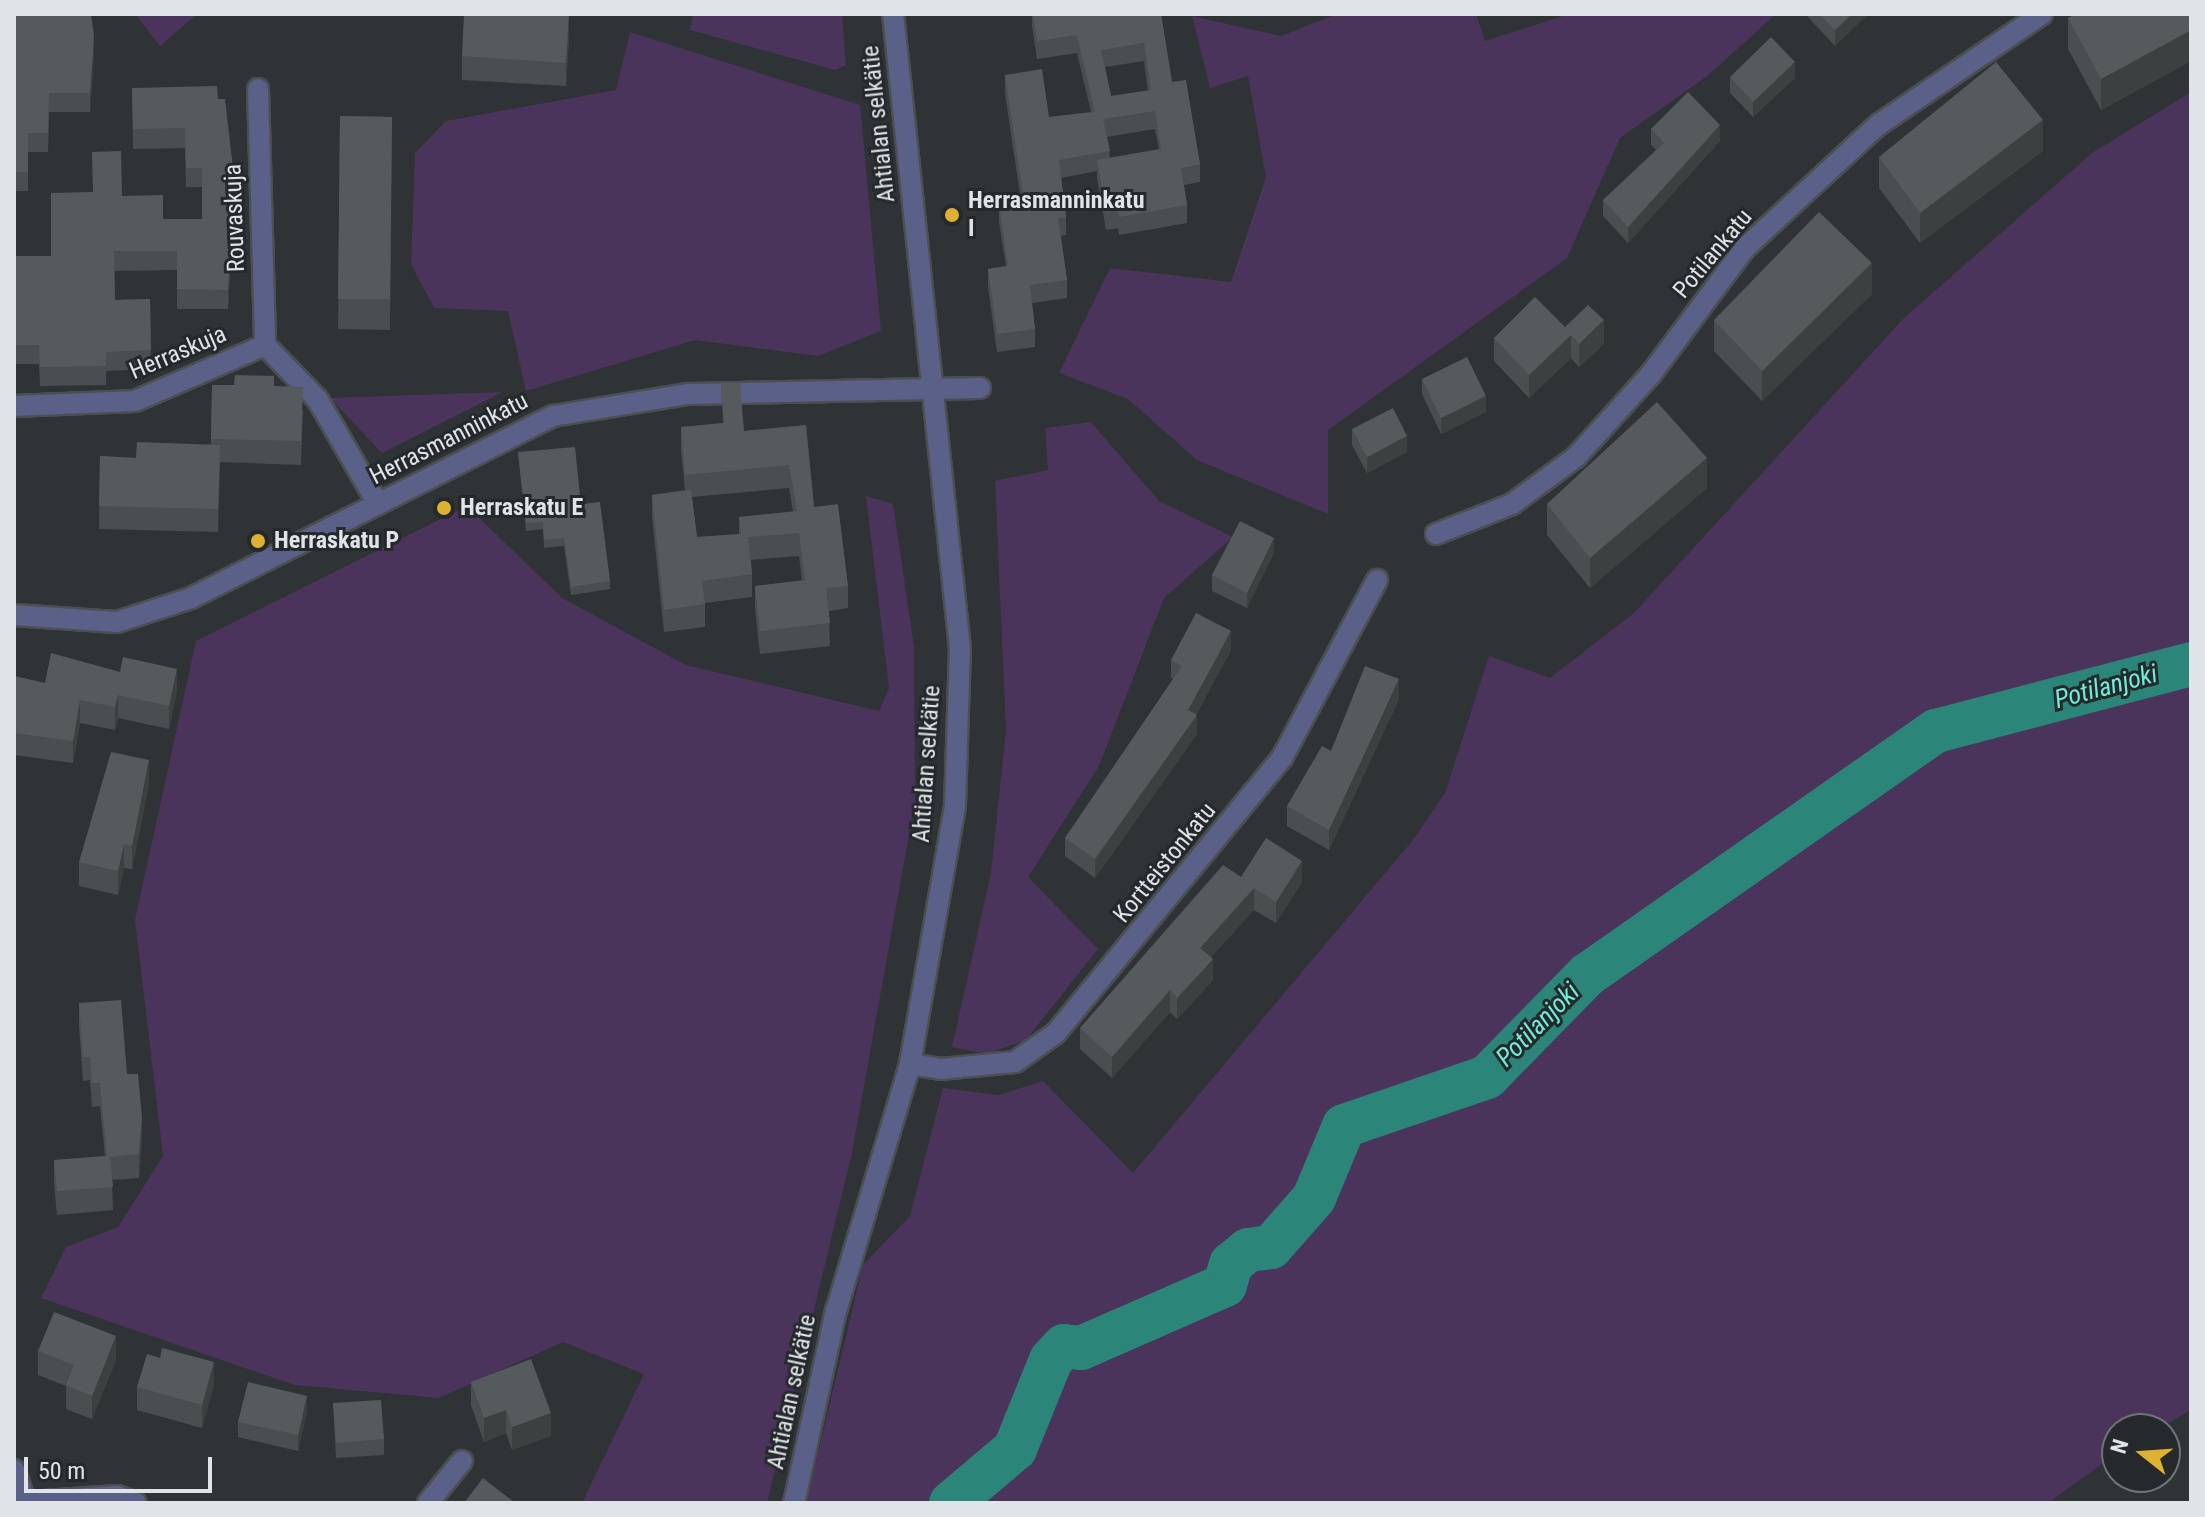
<!DOCTYPE html>
<html>
<head>
<meta charset="utf-8">
<style>
  body { margin:0 }
  #map { position:relative; width:2205px; height:1517px; overflow:hidden; background:#2f3336; font-family:"Roboto Condensed",sans-serif }
  div>[style] { position:absolute }
  .green>* { inset:0; background:#4a345b }
  .river>* { height:44px; margin:-22px; padding:0 22px; transform-origin:22px; border-radius:22px; background:#2c8579 }
  .roads { filter:drop-shadow(2px 0 #4b4f52) drop-shadow(-2px 0 #4b4f52) drop-shadow(0 2px #4b4f52) drop-shadow(0 -2px #4b4f52) }
  .minor>* { height:20px; margin:-10px; padding:0 10px; transform-origin:10px; border-radius:10px; background:#5a6088 }
  .wall>* { inset:0; background:#494e50 }
  .shaded-wall>* { inset:0; background:#3c4041 }
  .building>* { inset:0; background:#555b5d }
  .dots>* { width:22px; height:22px; translate:-50% -50%; box-sizing:border-box; border:4px solid #25292c; border-radius:50% }
  span { translate:-50% -50%; white-space:nowrap; text-align:center; line-height:1.15; -webkit-text-stroke:6px #25292c; paint-order:stroke }
  .street-label { font-size:24px; color:#e1e4e6 }
  .poi-label { font-size:24px; color:#e1e4e6; font-weight:700 }
  .left { translate:0 -50%; text-align:left }
  .water-label { font-size:26px; color:#70edda; font-style:italic }
  .frame { position:absolute; inset:0; border:16px solid #e1e4e6; pointer-events:none }
  .north { position:absolute; left:2101px; top:1413px; width:80px; height:80px; box-sizing:border-box; background:#25292c; border:2px solid #707476; border-radius:50%; rotate:287deg; font-size:22px; font-weight:700; line-height:32px; text-align:center; color:#e1e4e6 }
  .north::after { content:''; display:block; margin:auto; width:28px; height:36px; background:#deb133; clip-path:polygon(50% 0,100% 100%,50% 72%,0 100%) }
  .scale { position:absolute; left:24px; top:1457px; width:188px; height:36px; box-sizing:border-box; border:4px solid #e1e4e6; border-top:0; padding-left:10px; font-size:24px; line-height:28px; white-space:nowrap; color:#e1e4e6; -webkit-text-stroke:6px #25292c; paint-order:stroke }
</style>
</head>
<body>
<div id="map">
  <div class="green">
    <i style="clip-path:polygon(135px 14px,197px 14px,160px 46px)"></i>
    <i style="clip-path:polygon(693px 14px,842px 14px,846px 65px,835px 70px,690px 30px)"></i>
    <i style="clip-path:polygon(1337px 14px,1476px 14px,1485px 41px,1569px 14px,1776px 14px,1706px 77px,1620px 138px,1567px 258px,1328px 430px,1328px 514px,1197px 460px,1128px 399px,1059px 373px,1110px 268px,1231px 282px,1266px 177px,1248px 76px,1210px 88px,1192px 16px,1281px 36px)"></i>
    <i style="clip-path:polygon(630px 32px,860px 105px,881px 331px,818px 356px,695px 340px,526px 391px,508px 311px,434px 308px,411px 264px,415px 153px,446px 121px,616px 90px)"></i>
    <i style="clip-path:polygon(2191px 92px,2191px 1410px,2158px 1429px,2117px 1429px,2117px 1453px,2048px 1503px,806px 1503px,863px 1265px,910px 1216px,943px 1088px,999px 1095px,1043px 1081px,1133px 1173px,1413px 840px,1445px 793px,1489px 656px,1550px 678px,1634px 613px,1904px 318px,2092px 153px)"></i>
    <i style="clip-path:polygon(503px 392px,382px 453px,330px 398px)"></i>
    <i style="clip-path:polygon(1091px 422px,1159px 501px,1233px 537px,1164px 598px,1099px 766px,1028px 877px,1098px 949px,1026px 1040px,987px 1054px,952px 1047px,991px 873px,1006px 730px,995px 481px,1048px 470px,1045px 428px)"></i>
    <i style="clip-path:polygon(866px 496px,893px 504px,914px 646px,915px 801px,852px 1153px,767px 1503px,582px 1503px,644px 1374px,563px 1342px,439px 1398px,295px 1385px,41px 1298px,66px 1247px,118px 1227px,163px 1156px,135px 920px,196px 641px,467px 506px,562px 598px,686px 665px,879px 711px,889px 688px)"></i>
  </div>
  <div class="river">
    <i style="left:951px;top:1503px;width:84px;rotate:-40.2deg"></i>
    <i style="left:1015px;top:1449px;width:96px;rotate:-68deg"></i>
    <i style="left:1051px;top:1360px;width:19px;rotate:-47deg"></i>
    <i style="left:1064px;top:1346px;width:17px;rotate:7deg"></i>
    <i style="left:1081px;top:1348px;width:157px;rotate:-23.6deg"></i>
    <i style="left:1225px;top:1285px;width:22px;rotate:-74deg"></i>
    <i style="left:1231px;top:1264px;width:22px;rotate:-39deg"></i>
    <i style="left:1248px;top:1250px;width:23px;rotate:-7deg"></i>
    <i style="left:1271px;top:1247px;width:65px;rotate:-48.7deg"></i>
    <i style="left:1314px;top:1198px;width:78px;rotate:-67.4deg"></i>
    <i style="left:1344px;top:1126px;width:151px;rotate:-18.9deg"></i>
    <i style="left:1487px;top:1077px;width:143px;rotate:-45.6deg"></i>
    <i style="left:1587px;top:975px;width:426px;rotate:-35deg"></i>
    <i style="left:1936px;top:731px;width:264px;rotate:-14.7deg"></i>
  </div>
  <div class="roads">
    <div class="minor">
      <i style="left:258px;top:89px;width:256px;rotate:88.4deg"></i>
      <i style="left:265px;top:345px;width:76px;rotate:46.1deg"></i>
      <i style="left:318px;top:400px;width:120px;rotate:60deg"></i>
      <i style="left:14px;top:406px;width:121px;rotate:-2.4deg"></i>
      <i style="left:135px;top:401px;width:142px;rotate:-23.3deg"></i>
      <i style="left:1436px;top:534px;width:82px;rotate:-21.5deg"></i>
      <i style="left:1512px;top:504px;width:79px;rotate:-36.3deg"></i>
      <i style="left:1576px;top:457px;width:112px;rotate:-47.9deg"></i>
      <i style="left:1651px;top:374px;width:157px;rotate:-53.3deg"></i>
      <i style="left:1745px;top:248px;width:181px;rotate:-42.8deg"></i>
      <i style="left:1878px;top:125px;width:198px;rotate:-34.1deg"></i>
      <i style="left:14px;top:615px;width:103px;rotate:3.9deg"></i>
      <i style="left:117px;top:622px;width:78px;rotate:-18deg"></i>
      <i style="left:191px;top:598px;width:405px;rotate:-26.7deg"></i>
      <i style="left:553px;top:416px;width:137px;rotate:-9.3deg"></i>
      <i style="left:688px;top:394px;width:292px;rotate:-1.2deg"></i>
      <i style="left:910px;top:1064px;width:31px;rotate:9deg"></i>
      <i style="left:941px;top:1069px;width:74px;rotate:-5.4deg"></i>
      <i style="left:1015px;top:1062px;width:50px;rotate:-35.3deg"></i>
      <i style="left:1056px;top:1033px;width:356px;rotate:-50.6deg"></i>
      <i style="left:1282px;top:758px;width:202px;rotate:-61.9deg"></i>
      <i style="left:14px;top:1470px;width:32px;rotate:70deg"></i>
      <i style="left:14px;top:1503px;width:103px;rotate:-3.9deg"></i>
      <i style="left:117px;top:1496px;width:20px;rotate:20deg"></i>
      <i style="left:428px;top:1503px;width:54px;rotate:-51deg"></i>
      <i style="left:794px;top:1503px;width:197px;rotate:-77.7deg"></i>
      <i style="left:836px;top:1311px;width:258px;rotate:-73.3deg"></i>
      <i style="left:910px;top:1064px;width:262px;rotate:-80.1deg"></i>
      <i style="left:955px;top:806px;width:157px;rotate:-88.2deg"></i>
      <i style="left:960px;top:649px;width:639px;rotate:-96.02deg"></i>
    </div>
  </div>
  <div class="wall">
    <i style="clip-path:polygon(14px 14px,94px 55px,90px 112px,49px 112px,48px 152px,28px 152px,28px 191px,14px 191px)"></i>
    <i style="clip-path:polygon(evenodd,1032px 14px,1161px 14px,1172px 82px,1200px 164px,1200px 182px,1184px 185px,1187px 205px,1187px 223px,1119px 235px,1118px 228px,1106px 230px,1097px 178px,1097px 171px,1061px 178px,1066px 217px,1066px 235px,1061px 236px,1067px 280px,1067px 298px,1032px 303px,1035px 329px,1035px 347px,997px 352px,988px 287px,988px 269px,1006px 266px,999px 222px,999px 204px,1021px 202px,1005px 93px,1005px 75px,1049px 117px,1091px 112px,1077px 53px,1037px 59px,1032px 26px,1032px 14px,1144px 61px,1148px 91px,1111px 96px,1105px 67px,1144px 61px,1032px 14px,1155px 129px,1159px 149px,1110px 158px,1107px 137px,1155px 129px)"></i>
    <i style="clip-path:polygon(1807px 14px,1868px 14px,1835px 46px,1807px 16px)"></i>
    <i style="clip-path:polygon(2191px 14px,2191px 61px,2101px 110px,2068px 49px,2068px 18px)"></i>
    <i style="clip-path:polygon(569px 37px,566px 86px,462px 80px,462px 56px)"></i>
    <i style="clip-path:polygon(1730px 77px,1795px 78px,1753px 117px,1730px 93px)"></i>
    <i style="clip-path:polygon(132px 88px,218px 99px,234px 197px,228px 309px,177px 309px,177px 270px,114px 271px,115px 300px,150px 299px,151px 369px,106px 371px,106px 385px,40px 386px,39px 364px,14px 364px,14px 256px,51px 256px,122px 196px,163px 219px,202px 219px,202px 187px,186px 187px,185px 148px,133px 149px)"></i>
    <i style="clip-path:polygon(340px 116px,392px 117px,390px 330px,338px 329px)"></i>
    <i style="clip-path:polygon(1651px 129px,1720px 141px,1628px 243px,1603px 216px,1603px 200px,1656px 150px,1651px 145px)"></i>
    <i style="clip-path:polygon(2043px 151px,1920px 243px,1879px 188px,1879px 157px)"></i>
    <i style="clip-path:polygon(1872px 294px,1762px 401px,1714px 351px,1714px 320px)"></i>
    <i style="clip-path:polygon(1565px 327px,1604px 344px,1579px 367px,1571px 358px,1529px 398px,1494px 361px,1494px 338px)"></i>
    <i style="clip-path:polygon(1422px 379px,1486px 412px,1441px 434px,1422px 394px)"></i>
    <i style="clip-path:polygon(evenodd,721px 384px,744px 431px,806px 425px,814px 507px,848px 586px,848px 608px,829px 611px,830px 646px,760px 654px,755px 609px,755px 586px,802px 581px,799px 556px,751px 560px,752px 574px,752px 597px,705px 603px,705px 627px,664px 632px,652px 517px,652px 495px,685px 490px,681px 450px,681px 427px,723px 423px,721px 384px,789px 488px,793px 512px,739px 517px,739px 534px,697px 537px,692px 497px,789px 488px)"></i>
    <i style="clip-path:polygon(212px 385px,274px 386px,303px 410px,301px 465px,220px 462px,218px 532px,99px 529px,100px 456px,136px 458px,211px 444px)"></i>
    <i style="clip-path:polygon(1352px 429px,1407px 452px,1367px 473px,1352px 445px)"></i>
    <i style="clip-path:polygon(518px 452px,580px 496px,610px 581px,610px 589px,571px 595px,564px 546px,544px 548px,543px 529px,526px 531px)"></i>
    <i style="clip-path:polygon(1707px 488px,1590px 588px,1547px 535px,1547px 504px)"></i>
    <i style="clip-path:polygon(1274px 553px,1247px 608px,1212px 591px,1212px 575px)"></i>
    <i style="clip-path:polygon(1231px 650px,1196px 715px,1197px 734px,1095px 878px,1065px 856px,1065px 838px,1173px 679px,1171px 678px,1171px 660px)"></i>
    <i style="clip-path:polygon(14px 676px,45px 683px,177px 691px,169px 729px,118px 718px,115px 730px,80px 723px,73px 763px,14px 755px)"></i>
    <i style="clip-path:polygon(1399px 699px,1329px 850px,1287px 826px,1287px 806px,1331px 751px)"></i>
    <i style="clip-path:polygon(149px 784px,132px 869px,124px 868px,118px 895px,79px 886px,79px 862px)"></i>
    <i style="clip-path:polygon(1241px 877px,1302px 882px,1276px 923px,1254px 910px,1211px 957px,1213px 980px,1177px 1019px,1170px 1012px,1112px 1078px,1080px 1049px,1080px 1028px)"></i>
    <i style="clip-path:polygon(79px 1003px,127px 1074px,142px 1141px,139px 1178px,112px 1180px,113px 1210px,57px 1215px,54px 1184px,54px 1160px,105px 1156px,100px 1106px,92px 1107px,90px 1080px,83px 1081px,79px 1026px)"></i>
    <i style="clip-path:polygon(38px 1351px,116px 1360px,92px 1419px,66px 1409px,66px 1386px,38px 1375px)"></i>
    <i style="clip-path:polygon(471px 1382px,551px 1436px,512px 1450px,506px 1433px,484px 1442px,471px 1405px)"></i>
    <i style="clip-path:polygon(214px 1385px,202px 1428px,137px 1410px,137px 1387px)"></i>
    <i style="clip-path:polygon(333px 1403px,384px 1439px,384px 1455px,336px 1458px)"></i>
    <i style="clip-path:polygon(307px 1411px,298px 1451px,238px 1437px,238px 1422px)"></i>
  </div>
  <div class="shaded-wall">
    <i style="clip-path:polygon(569px 14px,569px 37px,566px 86px,566px 63px)"></i>
    <i style="clip-path:polygon(1852px 14px,1868px 14px,1835px 46px,1835px 30px)"></i>
    <i style="clip-path:polygon(2191px 30px,2191px 61px,2101px 110px,2101px 79px)"></i>
    <i style="clip-path:polygon(94px 36px,94px 55px,90px 112px,90px 93px)"></i>
    <i style="clip-path:polygon(1795px 62px,1795px 78px,1753px 117px,1753px 102px)"></i>
    <i style="clip-path:polygon(2043px 120px,2043px 151px,1920px 243px,1920px 213px)"></i>
    <i style="clip-path:polygon(1720px 125px,1720px 141px,1628px 243px,1628px 227px)"></i>
    <i style="clip-path:polygon(234px 177px,234px 197px,228px 309px,228px 290px)"></i>
    <i style="clip-path:polygon(1872px 263px,1872px 294px,1762px 401px,1762px 371px)"></i>
    <i style="clip-path:polygon(1604px 320px,1604px 344px,1579px 367px,1579px 344px)"></i>
    <i style="clip-path:polygon(1571px 335px,1571px 358px,1529px 398px,1529px 375px)"></i>
    <i style="clip-path:polygon(1486px 396px,1486px 412px,1441px 434px,1441px 418px)"></i>
    <i style="clip-path:polygon(1407px 436px,1407px 452px,1367px 473px,1367px 457px)"></i>
    <i style="clip-path:polygon(1707px 458px,1707px 488px,1590px 588px,1590px 558px)"></i>
    <i style="clip-path:polygon(1274px 538px,1274px 553px,1247px 608px,1247px 593px)"></i>
    <i style="clip-path:polygon(1231px 631px,1231px 650px,1192px 722px,1197px 715px,1197px 734px,1095px 878px,1095px 859px,1188px 710px)"></i>
    <i style="clip-path:polygon(177px 669px,177px 691px,169px 729px,169px 706px)"></i>
    <i style="clip-path:polygon(1399px 679px,1399px 699px,1329px 850px,1329px 830px)"></i>
    <i style="clip-path:polygon(118px 695px,118px 718px,115px 730px,115px 707px)"></i>
    <i style="clip-path:polygon(80px 700px,80px 723px,73px 763px,73px 741px)"></i>
    <i style="clip-path:polygon(149px 760px,149px 784px,132px 869px,132px 846px)"></i>
    <i style="clip-path:polygon(124px 844px,124px 868px,118px 895px,118px 871px)"></i>
    <i style="clip-path:polygon(1302px 861px,1302px 882px,1276px 923px,1276px 902px)"></i>
    <i style="clip-path:polygon(1254px 888px,1254px 910px,1200px 969px,1200px 948px)"></i>
    <i style="clip-path:polygon(1213px 959px,1213px 980px,1177px 1019px,1177px 998px)"></i>
    <i style="clip-path:polygon(1170px 990px,1170px 1012px,1112px 1078px,1112px 1057px)"></i>
    <i style="clip-path:polygon(142px 1118px,142px 1141px,139px 1178px,139px 1154px)"></i>
    <i style="clip-path:polygon(116px 1336px,116px 1360px,92px 1419px,92px 1396px)"></i>
    <i style="clip-path:polygon(214px 1362px,214px 1385px,202px 1428px,202px 1405px)"></i>
    <i style="clip-path:polygon(307px 1396px,307px 1411px,298px 1451px,298px 1435px)"></i>
    <i style="clip-path:polygon(506px 1410px,506px 1433px,484px 1442px,484px 1418px)"></i>
    <i style="clip-path:polygon(551px 1413px,551px 1436px,512px 1450px,512px 1427px)"></i>
  </div>
  <div class="building">
    <i style="clip-path:polygon(14px 14px,91px 14px,94px 36px,90px 93px,49px 93px,48px 133px,28px 133px,28px 172px,14px 172px)"></i>
    <i style="clip-path:polygon(464px 14px,569px 14px,566px 63px,462px 56px)"></i>
    <i style="clip-path:polygon(evenodd,1033px 14px,1161px 14px,1172px 82px,1186px 80px,1200px 164px,1181px 168px,1187px 205px,1119px 217px,1118px 210px,1106px 212px,1097px 160px,1161px 149px,1155px 111px,1103px 119px,1110px 151px,1059px 160px,1066px 217px,1058px 218px,1067px 280px,1030px 285px,1035px 329px,997px 334px,988px 269px,1008px 266px,999px 204px,1024px 201px,1005px 75px,1042px 69px,1049px 117px,1095px 112px,1077px 35px,1037px 41px,1033px 14px,1144px 43px,1151px 90px,1111px 96px,1101px 50px,1144px 43px)"></i>
    <i style="clip-path:polygon(1819px 14px,1852px 14px,1835px 30px)"></i>
    <i style="clip-path:polygon(2075px 14px,2191px 14px,2191px 30px,2101px 79px,2068px 18px)"></i>
    <i style="clip-path:polygon(1771px 37px,1795px 62px,1753px 102px,1730px 77px)"></i>
    <i style="clip-path:polygon(1996px 62px,2043px 120px,1920px 213px,1879px 157px)"></i>
    <i style="clip-path:polygon(217px 86px,218px 99px,225px 99px,234px 177px,228px 290px,177px 289px,177px 251px,114px 251px,115px 300px,150px 299px,151px 350px,106px 352px,106px 366px,40px 367px,39px 345px,14px 345px,14px 256px,51px 256px,51px 193px,93px 192px,92px 152px,121px 151px,122px 196px,163px 195px,163px 219px,202px 219px,202px 168px,186px 168px,185px 128px,133px 129px,132px 88px)"></i>
    <i style="clip-path:polygon(1688px 92px,1720px 125px,1628px 227px,1603px 200px,1664px 143px,1651px 129px)"></i>
    <i style="clip-path:polygon(340px 116px,392px 117px,390px 299px,338px 299px)"></i>
    <i style="clip-path:polygon(1819px 212px,1872px 263px,1762px 371px,1714px 320px)"></i>
    <i style="clip-path:polygon(1535px 297px,1565px 327px,1588px 305px,1604px 320px,1579px 344px,1571px 335px,1529px 375px,1494px 338px)"></i>
    <i style="clip-path:polygon(1467px 357px,1486px 396px,1441px 418px,1422px 379px)"></i>
    <i style="clip-path:polygon(235px 375px,274px 376px,274px 386px,303px 387px,301px 441px,211px 439px,212px 385px,234px 385px)"></i>
    <i style="clip-path:polygon(740px 383px,744px 431px,806px 425px,814px 507px,838px 504px,848px 586px,826px 588px,830px 623px,760px 631px,755px 586px,805px 580px,799px 533px,748px 537px,752px 574px,702px 581px,705px 604px,664px 610px,652px 495px,691px 490px,697px 537px,741px 534px,739px 517px,797px 511px,789px 465px,685px 475px,681px 427px,724px 423px,721px 384px)"></i>
    <i style="clip-path:polygon(1657px 402px,1707px 458px,1590px 558px,1547px 504px)"></i>
    <i style="clip-path:polygon(1393px 408px,1407px 436px,1367px 457px,1352px 429px)"></i>
    <i style="clip-path:polygon(137px 442px,220px 445px,218px 509px,99px 506px,100px 456px,136px 458px)"></i>
    <i style="clip-path:polygon(575px 447px,580px 496px,582px 504px,600px 502px,610px 581px,571px 587px,564px 538px,544px 540px,543px 522px,526px 523px,518px 452px)"></i>
    <i style="clip-path:polygon(1240px 521px,1274px 538px,1247px 593px,1212px 575px)"></i>
    <i style="clip-path:polygon(1196px 613px,1231px 631px,1188px 710px,1197px 715px,1095px 859px,1065px 838px,1182px 666px,1171px 660px)"></i>
    <i style="clip-path:polygon(51px 653px,120px 672px,123px 657px,177px 669px,169px 706px,118px 695px,115px 707px,80px 700px,73px 741px,14px 733px,14px 676px,45px 683px)"></i>
    <i style="clip-path:polygon(1365px 666px,1399px 679px,1329px 830px,1287px 806px,1322px 746px,1331px 751px)"></i>
    <i style="clip-path:polygon(111px 752px,149px 760px,132px 846px,124px 844px,118px 871px,79px 862px)"></i>
    <i style="clip-path:polygon(1266px 838px,1302px 861px,1276px 902px,1254px 888px,1200px 948px,1213px 959px,1177px 998px,1170px 990px,1112px 1057px,1080px 1028px,1223px 865px,1241px 877px)"></i>
    <i style="clip-path:polygon(121px 1000px,127px 1074px,138px 1074px,142px 1118px,139px 1154px,110px 1157px,113px 1187px,57px 1191px,54px 1160px,107px 1156px,100px 1083px,92px 1083px,90px 1057px,83px 1057px,79px 1003px)"></i>
    <i style="clip-path:polygon(54px 1312px,116px 1336px,92px 1396px,66px 1385px,74px 1365px,38px 1351px)"></i>
    <i style="clip-path:polygon(162px 1348px,214px 1362px,202px 1405px,137px 1387px,147px 1354px,160px 1358px)"></i>
    <i style="clip-path:polygon(531px 1359px,551px 1413px,512px 1427px,506px 1410px,484px 1418px,471px 1382px)"></i>
    <i style="clip-path:polygon(248px 1382px,307px 1396px,298px 1435px,238px 1422px)"></i>
    <i style="clip-path:polygon(381px 1400px,384px 1439px,336px 1443px,333px 1403px)"></i>
    <i style="clip-path:polygon(483px 1478px,515px 1503px,464px 1503px)"></i>
  </div>
  <div class="dots">
    <i style="left:952px;top:215px;background:#deb133"></i>
    <i style="left:444px;top:508px;background:#deb133"></i>
    <i style="left:258px;top:541px;background:#deb133"></i>
  </div>
  <div class="street-label">
    <span style="left:879px;top:124px;rotate:-96deg">Ahtialan selkätie</span>
    <span style="left:235px;top:218px;rotate:-92deg">Rouvaskuja</span>
    <span style="left:1713px;top:254px;rotate:-50deg">Potilankatu</span>
    <span style="left:178px;top:353px;rotate:-23deg">Herraskuja</span>
    <span style="left:449px;top:439px;rotate:-27deg">Herrasmanninkatu</span>
    <span style="left:927px;top:764px;rotate:-86deg">Ahtialan selkätie</span>
    <span style="left:1165px;top:863px;rotate:-51deg">Kortteistonkatu</span>
    <span style="left:792px;top:1392px;rotate:-78deg">Ahtialan selkätie</span>
  </div>
  <div class="poi-label">
    <span class="left" style="left:968px;top:215px">Herrasmanninkatu<br>I</span>
    <span class="left" style="left:460px;top:508px">Herraskatu E</span>
    <span class="left" style="left:274px;top:541px">Herraskatu P</span>
  </div>
  <div class="water-label">
    <span style="left:2106px;top:687px;rotate:-15deg">Potilanjoki</span>
    <span style="left:1538px;top:1025px;rotate:-45deg">Potilanjoki</span>
  </div>
  <div class="frame"></div>
  <div class="north">N</div>
  <div class="scale">50 m</div>
</div>
</body>
</html>
